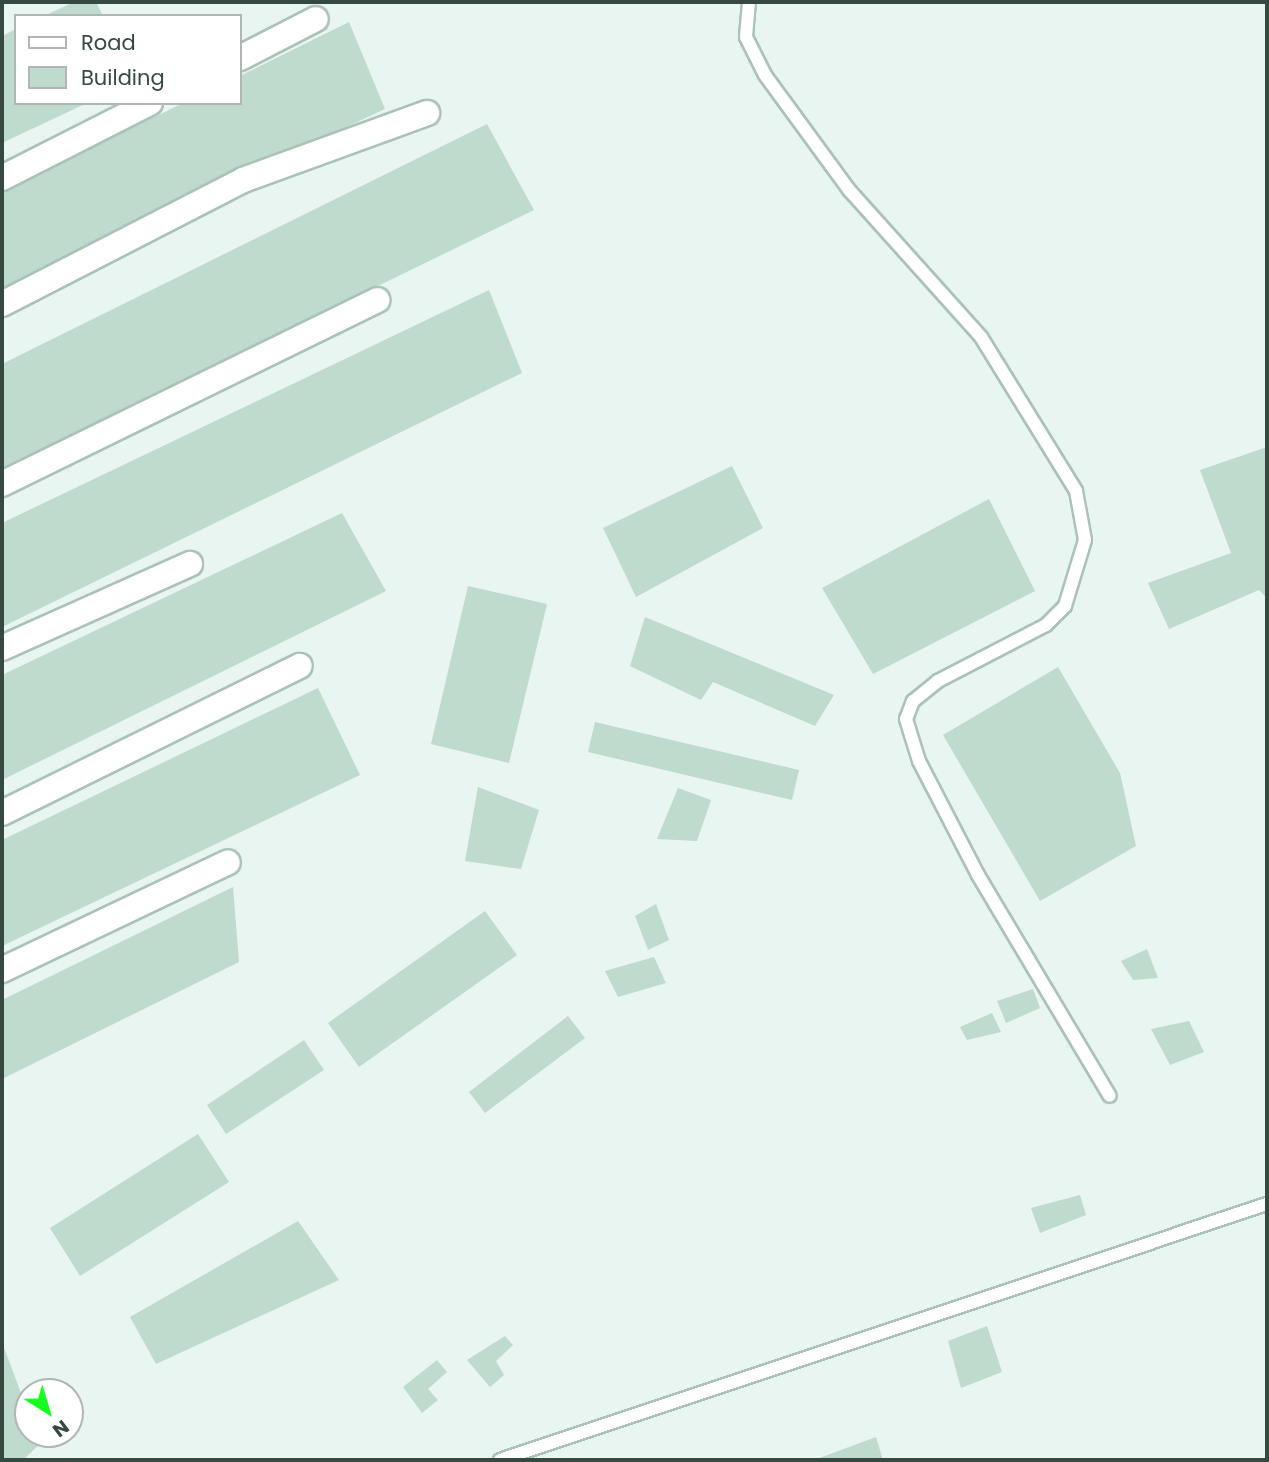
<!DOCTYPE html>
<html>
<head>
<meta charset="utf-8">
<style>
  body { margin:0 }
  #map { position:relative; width:1269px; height:1462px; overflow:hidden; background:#e8f5f0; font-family:Poppins,sans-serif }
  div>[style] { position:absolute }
  .building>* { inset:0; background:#bfdbcd }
  .roads { filter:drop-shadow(2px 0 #aac2b7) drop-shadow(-2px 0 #aac2b7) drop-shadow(0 2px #aac2b7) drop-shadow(0 -2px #aac2b7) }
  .service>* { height:12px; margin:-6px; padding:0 6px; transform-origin:6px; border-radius:6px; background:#fff }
  .minor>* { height:24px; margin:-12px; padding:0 12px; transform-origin:12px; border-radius:12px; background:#fff }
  span { translate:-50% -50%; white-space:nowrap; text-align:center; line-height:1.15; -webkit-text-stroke:5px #fff; paint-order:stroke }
  .frame { position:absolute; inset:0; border:4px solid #364940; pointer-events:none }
  .legend { position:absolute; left:14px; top:14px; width:228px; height:91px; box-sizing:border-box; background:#fff; border:2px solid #afb6b3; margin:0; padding:9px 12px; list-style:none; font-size:21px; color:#364940 }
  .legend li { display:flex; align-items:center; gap:14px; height:35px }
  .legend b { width:35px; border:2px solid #afb6b3 }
  .north { position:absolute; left:14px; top:1378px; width:70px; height:70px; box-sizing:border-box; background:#fff; border:2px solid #afb6b3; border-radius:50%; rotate:143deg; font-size:19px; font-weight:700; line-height:28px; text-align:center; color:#364940 }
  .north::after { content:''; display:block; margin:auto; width:24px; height:32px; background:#15ff20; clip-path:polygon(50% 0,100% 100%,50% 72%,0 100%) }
</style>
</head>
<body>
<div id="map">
  <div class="building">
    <i style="clip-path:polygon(74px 2px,96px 2px,103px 16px,44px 16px)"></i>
    <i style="clip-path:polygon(349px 22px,385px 109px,2px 288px,2px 192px,183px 103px,240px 103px,240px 76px)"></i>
    <i style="clip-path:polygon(16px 29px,16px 103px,87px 103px,2px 143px,2px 36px)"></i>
    <i style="clip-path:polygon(487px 124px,534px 210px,2px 469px,2px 364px)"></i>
    <i style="clip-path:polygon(489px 290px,522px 373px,2px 627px,2px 523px)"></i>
    <i style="clip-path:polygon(1267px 447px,1267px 598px,1259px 590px,1169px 629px,1148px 583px,1231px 553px,1200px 470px)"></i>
    <i style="clip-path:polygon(732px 466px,763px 528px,636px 597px,603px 528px)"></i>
    <i style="clip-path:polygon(989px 499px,1035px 591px,873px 674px,822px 588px)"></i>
    <i style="clip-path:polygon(342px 513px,386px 591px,2px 780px,2px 675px)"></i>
    <i style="clip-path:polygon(468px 586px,547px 604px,509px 763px,431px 744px)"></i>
    <i style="clip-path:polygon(645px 617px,834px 695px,815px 726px,713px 682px,701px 700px,630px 666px)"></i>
    <i style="clip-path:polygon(1058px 667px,1120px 773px,1136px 846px,1040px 901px,943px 735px)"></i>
    <i style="clip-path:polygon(318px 688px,360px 775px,2px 946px,2px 840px)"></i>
    <i style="clip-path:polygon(595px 722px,799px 770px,792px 800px,588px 752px)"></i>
    <i style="clip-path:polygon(478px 787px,539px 810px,521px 869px,465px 861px)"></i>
    <i style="clip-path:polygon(678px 788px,711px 800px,697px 841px,657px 839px)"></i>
    <i style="clip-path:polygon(233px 887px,239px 962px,2px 1079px,2px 1000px)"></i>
    <i style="clip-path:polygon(656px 904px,669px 940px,648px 950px,635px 916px)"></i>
    <i style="clip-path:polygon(485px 911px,517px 955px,359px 1067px,328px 1023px)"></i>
    <i style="clip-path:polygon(1147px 949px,1158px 978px,1133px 980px,1121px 961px)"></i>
    <i style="clip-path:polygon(654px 957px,666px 983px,618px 997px,605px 971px)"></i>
    <i style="clip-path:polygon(1033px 989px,1040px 1008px,1006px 1023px,997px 1001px)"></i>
    <i style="clip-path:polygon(992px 1013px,1001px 1032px,967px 1040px,960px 1027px)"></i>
    <i style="clip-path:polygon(568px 1016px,585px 1038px,485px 1113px,469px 1092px)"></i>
    <i style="clip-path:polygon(1189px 1021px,1204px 1052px,1170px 1065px,1151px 1029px)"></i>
    <i style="clip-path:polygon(304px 1040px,324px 1070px,226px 1134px,207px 1105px)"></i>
    <i style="clip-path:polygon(198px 1134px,229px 1182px,80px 1276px,50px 1228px)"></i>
    <i style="clip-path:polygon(1080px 1195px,1086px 1215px,1040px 1233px,1031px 1208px)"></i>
    <i style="clip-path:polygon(298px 1221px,339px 1280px,156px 1364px,130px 1317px)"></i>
    <i style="clip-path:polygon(987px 1326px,1002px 1372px,961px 1388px,948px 1341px)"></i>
    <i style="clip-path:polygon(505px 1336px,513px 1345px,496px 1361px,504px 1375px,490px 1387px,467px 1360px)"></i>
    <i style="clip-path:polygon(2px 1342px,28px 1412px,28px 1434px,36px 1434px,40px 1444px,23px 1460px,2px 1460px)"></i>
    <i style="clip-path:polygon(437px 1360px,447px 1372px,428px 1389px,438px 1400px,422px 1413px,403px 1387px)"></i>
    <i style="clip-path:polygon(876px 1437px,883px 1460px,814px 1460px)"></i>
  </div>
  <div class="roads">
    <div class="service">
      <i style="left:749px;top:2px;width:35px;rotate:95deg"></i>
      <i style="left:746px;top:37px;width:42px;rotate:63.4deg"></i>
      <i style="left:765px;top:75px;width:144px;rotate:53.8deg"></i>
      <i style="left:850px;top:191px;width:196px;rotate:48.1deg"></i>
      <i style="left:981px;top:337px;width:181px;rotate:58.3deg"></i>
      <i style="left:1076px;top:491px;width:50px;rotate:79.6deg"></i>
      <i style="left:1085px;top:540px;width:69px;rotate:106.9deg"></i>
      <i style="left:1065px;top:606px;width:27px;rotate:135deg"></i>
      <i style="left:1046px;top:625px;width:122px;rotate:152.6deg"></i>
      <i style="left:938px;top:681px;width:32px;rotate:141deg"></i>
      <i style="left:913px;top:701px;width:19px;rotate:111deg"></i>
      <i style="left:906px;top:719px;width:44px;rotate:72.8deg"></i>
      <i style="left:919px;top:761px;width:128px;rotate:62.6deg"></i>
      <i style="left:978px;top:875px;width:257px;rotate:59.2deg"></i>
      <i style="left:500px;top:1460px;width:809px;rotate:-18.46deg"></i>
    </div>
    <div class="minor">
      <i style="left:240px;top:58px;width:85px;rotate:-27.2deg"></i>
      <i style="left:2px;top:178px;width:166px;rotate:-26.9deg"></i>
      <i style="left:2px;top:304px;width:271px;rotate:-27.2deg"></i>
      <i style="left:243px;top:180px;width:196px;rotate:-20deg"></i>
      <i style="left:2px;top:484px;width:418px;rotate:-26.1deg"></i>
      <i style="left:2px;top:648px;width:206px;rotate:-24.1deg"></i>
      <i style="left:2px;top:813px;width:332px;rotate:-26.3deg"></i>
      <i style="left:2px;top:970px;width:250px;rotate:-25.5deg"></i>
    </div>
  </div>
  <div class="frame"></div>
  <ul class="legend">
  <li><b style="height:9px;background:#fff"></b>Road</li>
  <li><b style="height:19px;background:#bfdbcd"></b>Building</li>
  </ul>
  <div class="north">N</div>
</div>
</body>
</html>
